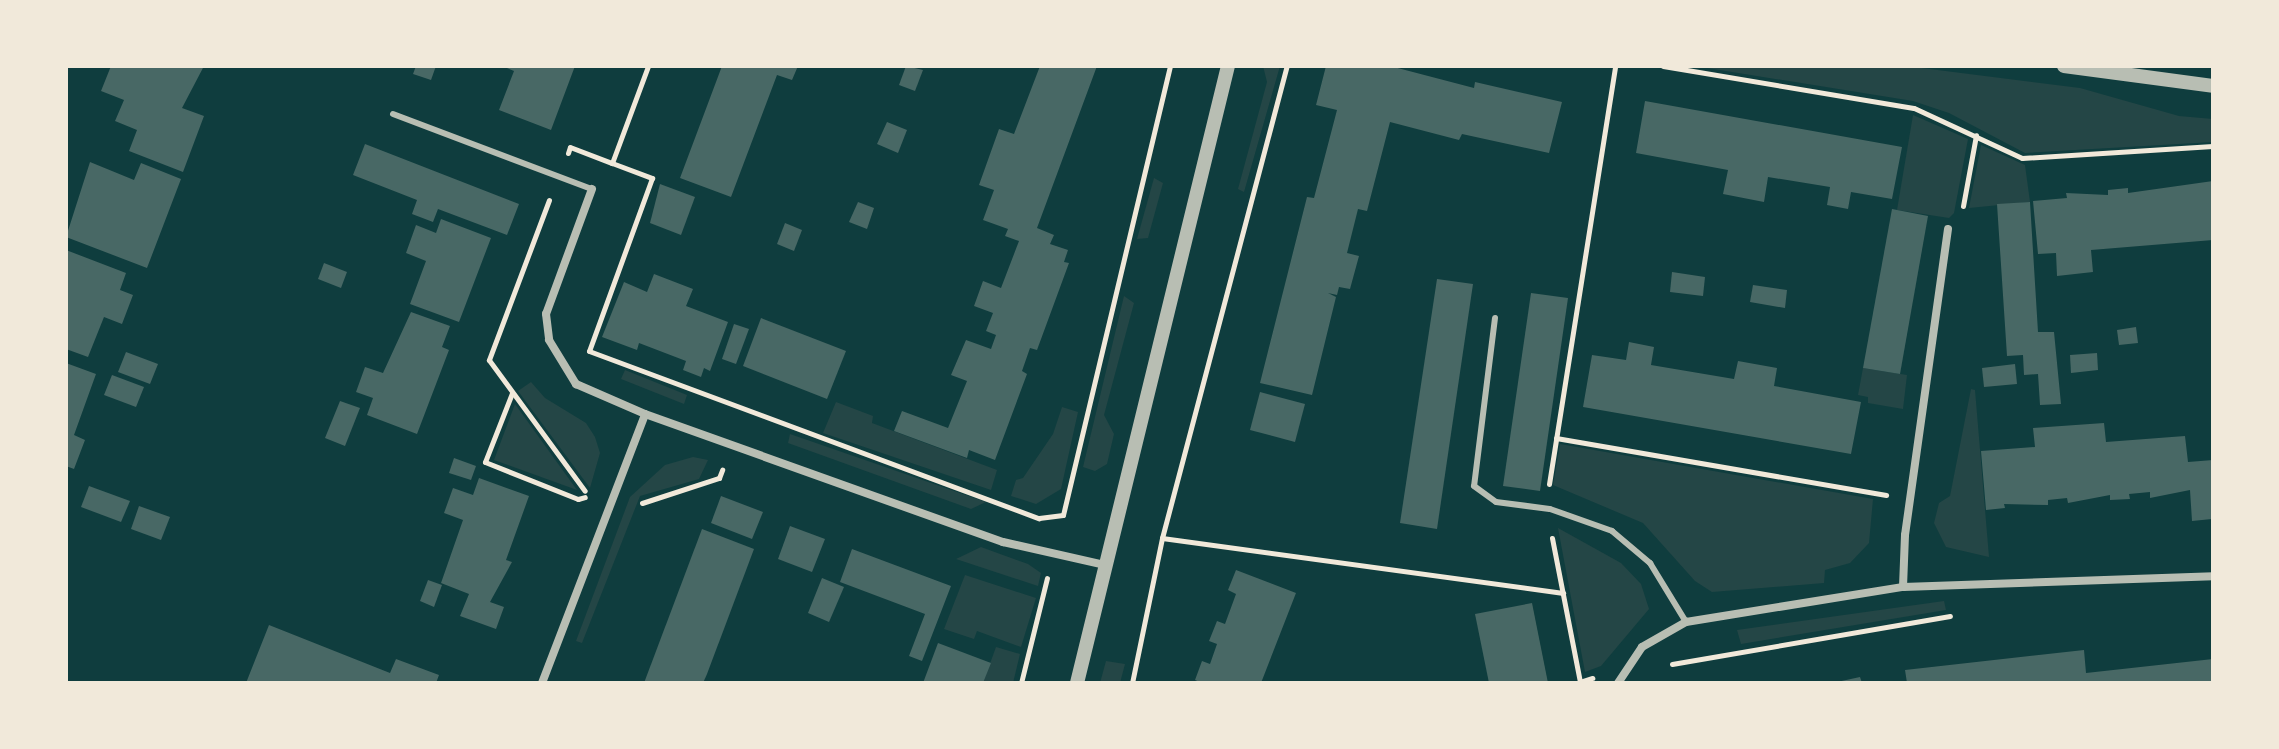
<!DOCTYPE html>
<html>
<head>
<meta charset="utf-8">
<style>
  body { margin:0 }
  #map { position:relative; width:2279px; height:749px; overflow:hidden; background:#0f3d3e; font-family:Cabin,sans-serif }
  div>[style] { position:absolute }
  .green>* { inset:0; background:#244646 }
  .building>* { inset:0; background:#486865 }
  .path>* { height:5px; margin:-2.5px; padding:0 2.5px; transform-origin:2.5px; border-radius:2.5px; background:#f1e9da }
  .service>* { height:6px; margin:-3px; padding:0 3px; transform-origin:3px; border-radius:3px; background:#b8beb3 }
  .minor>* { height:8px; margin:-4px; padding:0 4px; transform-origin:4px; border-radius:4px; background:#b8beb3 }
  .tertiary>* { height:14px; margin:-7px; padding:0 7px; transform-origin:7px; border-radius:7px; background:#b8beb3 }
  span { translate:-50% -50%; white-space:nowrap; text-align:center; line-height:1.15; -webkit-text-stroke:8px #f1e9da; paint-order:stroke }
  .frame { position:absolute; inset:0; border:68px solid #f1e9da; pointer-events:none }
</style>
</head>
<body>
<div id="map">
  <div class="green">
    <i style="clip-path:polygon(1263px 66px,1280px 66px,1244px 192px,1238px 189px,1267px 82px)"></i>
    <i style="clip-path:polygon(1695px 66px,1906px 66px,2080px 88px,2179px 116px,2213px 119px,2213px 142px,2025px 153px,1949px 113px,1913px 101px)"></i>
    <i style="clip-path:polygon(1913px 115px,1968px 139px,1954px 213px,1949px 218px,1897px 210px)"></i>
    <i style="clip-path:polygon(1981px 145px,2025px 165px,2030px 202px,1969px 208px)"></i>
    <i style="clip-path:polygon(1154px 178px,1163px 183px,1148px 238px,1137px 239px)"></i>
    <i style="clip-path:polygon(1124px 296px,1134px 303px,1104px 415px,1114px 434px,1107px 464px,1095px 471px,1083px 467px)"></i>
    <i style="clip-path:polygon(1863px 368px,1907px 375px,1903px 409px,1868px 403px,1868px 397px,1858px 395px)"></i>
    <i style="clip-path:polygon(625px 370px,687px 395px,684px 404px,621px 379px)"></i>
    <i style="clip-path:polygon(531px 382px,545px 398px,586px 423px,595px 437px,600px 453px,590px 488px,518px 391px)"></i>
    <i style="clip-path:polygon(1971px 389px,1975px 390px,1989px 557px,1946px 547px,1934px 523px,1939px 503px,1950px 496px)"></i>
    <i style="clip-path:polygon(836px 402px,873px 416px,872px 423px,997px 470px,991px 490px,823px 433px)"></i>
    <i style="clip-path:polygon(515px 404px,577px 490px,494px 460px)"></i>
    <i style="clip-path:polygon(1062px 407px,1078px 412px,1061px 489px,1036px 504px,1011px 496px,1016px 480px,1023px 478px,1053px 434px)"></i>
    <i style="clip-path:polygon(790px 434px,986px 502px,971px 509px,788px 443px)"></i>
    <i style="clip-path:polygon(1560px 444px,1873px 499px,1869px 543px,1850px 563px,1825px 570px,1824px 583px,1712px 592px,1695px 581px,1643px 523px,1553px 485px)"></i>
    <i style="clip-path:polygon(693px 457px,708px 460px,699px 479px,640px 496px,582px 643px,576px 641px,630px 497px,665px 465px)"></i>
    <i style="clip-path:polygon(1558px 528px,1621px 563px,1641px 584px,1649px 609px,1601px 666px,1585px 672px)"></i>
    <i style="clip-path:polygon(981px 547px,1028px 564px,1041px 573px,1038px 586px,956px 559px)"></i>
    <i style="clip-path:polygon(965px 575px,1036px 598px,1021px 647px,977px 631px,974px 639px,944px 629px)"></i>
    <i style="clip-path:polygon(1944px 601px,1946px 610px,1741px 644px,1737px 630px)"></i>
    <i style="clip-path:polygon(996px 647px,1020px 654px,1013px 683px,983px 683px)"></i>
    <i style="clip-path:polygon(1106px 661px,1125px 664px,1120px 683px,1100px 683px)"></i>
  </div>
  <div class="building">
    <i style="clip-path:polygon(111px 66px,204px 66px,182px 108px,204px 116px,183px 172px,129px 151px,137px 130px,115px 121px,124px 100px,101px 91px)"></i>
    <i style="clip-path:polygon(416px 66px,436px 66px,431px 80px,413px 74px)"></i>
    <i style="clip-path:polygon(502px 66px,575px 66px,551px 130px,499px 110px,514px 71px)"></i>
    <i style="clip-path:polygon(722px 66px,798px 66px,792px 80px,777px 75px,731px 197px,680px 178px)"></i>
    <i style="clip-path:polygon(906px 66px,923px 70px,915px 91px,899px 85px)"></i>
    <i style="clip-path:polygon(1040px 66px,1097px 66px,1037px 228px,1054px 235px,1050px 244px,1068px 250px,1064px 262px,1069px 263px,1037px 350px,1030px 348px,1022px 371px,1027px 374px,995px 460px,969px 450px,967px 458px,894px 431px,902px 411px,948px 428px,967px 381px,951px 375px,966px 340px,991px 349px,996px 335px,986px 331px,993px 313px,974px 306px,983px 281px,1001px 288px,1019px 241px,1005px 236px,1008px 229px,983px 220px,994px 190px,979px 185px,999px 129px,1014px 134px)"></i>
    <i style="clip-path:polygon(1326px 66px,1390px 66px,1474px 88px,1475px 82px,1562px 102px,1549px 153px,1462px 134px,1459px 140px,1390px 122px,1367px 211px,1358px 209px,1347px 253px,1359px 256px,1350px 289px,1339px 287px,1337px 295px,1328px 293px,1336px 297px,1312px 395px,1260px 383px,1307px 197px,1314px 198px,1337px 110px,1316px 105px)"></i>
    <i style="clip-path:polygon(1645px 101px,1902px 147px,1892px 199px,1851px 192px,1848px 209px,1827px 205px,1830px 187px,1768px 177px,1764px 202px,1723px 194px,1728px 170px,1636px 153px)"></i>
    <i style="clip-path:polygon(887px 122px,907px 130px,898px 153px,877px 144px)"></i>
    <i style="clip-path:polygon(365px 144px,519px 204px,507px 235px,438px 209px,433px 222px,412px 214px,417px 200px,353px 175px)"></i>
    <i style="clip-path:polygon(90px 162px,134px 180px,141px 163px,181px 179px,147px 268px,66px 237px)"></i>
    <i style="clip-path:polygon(2213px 181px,2213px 240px,2091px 250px,2093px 272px,2057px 276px,2056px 253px,2038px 254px,2033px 201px,2067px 198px,2066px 193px,2108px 195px,2108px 190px,2128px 188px,2128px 193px)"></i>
    <i style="clip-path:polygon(660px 184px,695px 197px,681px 235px,650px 223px)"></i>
    <i style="clip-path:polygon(858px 202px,874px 208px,867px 229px,849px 222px)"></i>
    <i style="clip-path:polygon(2030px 202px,2038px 332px,2054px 332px,2061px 404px,2040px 405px,2038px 374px,2024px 375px,2023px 355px,2007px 356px,1997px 204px)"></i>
    <i style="clip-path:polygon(1892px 209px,1928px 216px,1900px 374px,1863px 368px)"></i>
    <i style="clip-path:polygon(441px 219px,491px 238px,459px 322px,410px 304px,426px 261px,406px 253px,416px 225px,436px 233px)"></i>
    <i style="clip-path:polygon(785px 223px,802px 230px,794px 251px,777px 244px)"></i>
    <i style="clip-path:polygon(66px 250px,126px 273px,120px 290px,133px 295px,122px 324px,104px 317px,88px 357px,66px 349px)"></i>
    <i style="clip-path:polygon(324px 263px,347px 272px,341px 288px,318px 279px)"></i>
    <i style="clip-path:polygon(1672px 272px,1705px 277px,1703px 296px,1670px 292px)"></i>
    <i style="clip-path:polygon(654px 274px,693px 289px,686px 306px,728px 322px,710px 371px,704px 368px,701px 377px,683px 370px,686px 361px,639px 343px,637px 350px,602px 337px,624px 282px,647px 292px)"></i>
    <i style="clip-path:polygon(1437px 279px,1473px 284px,1437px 529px,1400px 523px)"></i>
    <i style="clip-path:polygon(1753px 285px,1787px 290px,1785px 308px,1750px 302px)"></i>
    <i style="clip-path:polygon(1531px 293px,1568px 298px,1540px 491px,1503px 486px)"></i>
    <i style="clip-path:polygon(411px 312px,450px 326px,442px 347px,449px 350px,417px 434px,367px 415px,373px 398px,356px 392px,365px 367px,383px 373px)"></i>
    <i style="clip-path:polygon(761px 318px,846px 351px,827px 399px,743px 366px)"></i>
    <i style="clip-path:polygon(734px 324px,749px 329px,736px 364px,722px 359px)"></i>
    <i style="clip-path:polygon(2136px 327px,2138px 343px,2119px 345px,2117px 330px)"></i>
    <i style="clip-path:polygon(1629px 342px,1654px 347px,1651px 365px,1734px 379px,1738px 361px,1777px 368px,1774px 386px,1861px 402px,1851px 454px,1583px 407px,1592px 355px,1626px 360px)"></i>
    <i style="clip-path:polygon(126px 352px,158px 364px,150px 384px,118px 372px)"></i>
    <i style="clip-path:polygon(2097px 353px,2098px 370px,2071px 373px,2070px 355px)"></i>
    <i style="clip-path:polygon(66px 363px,96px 374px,74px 435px,85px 440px,74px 469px,66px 466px)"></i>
    <i style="clip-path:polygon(2015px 364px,2017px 384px,1984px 387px,1982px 368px)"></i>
    <i style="clip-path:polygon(112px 375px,144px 387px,136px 407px,104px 395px)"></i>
    <i style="clip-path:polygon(1260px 392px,1305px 404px,1295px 442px,1250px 430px)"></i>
    <i style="clip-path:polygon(340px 401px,360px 408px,345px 446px,325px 438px)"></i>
    <i style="clip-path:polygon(2104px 423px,2106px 442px,2185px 436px,2188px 462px,2213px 460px,2212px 519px,2192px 521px,2190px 490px,2150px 498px,2150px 492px,2129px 494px,2130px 499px,2110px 500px,2110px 495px,2068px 503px,2067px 498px,2048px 500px,2048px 505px,2004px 504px,2005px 508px,1986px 510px,1981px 451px,2035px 447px,2033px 428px)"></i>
    <i style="clip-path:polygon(454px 458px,476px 466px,471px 480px,449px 473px)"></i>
    <i style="clip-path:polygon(479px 478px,529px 496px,506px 560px,512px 562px,490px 602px,504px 607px,496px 629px,460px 616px,469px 594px,441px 583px,463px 520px,444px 513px,453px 488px,473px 495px)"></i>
    <i style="clip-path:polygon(89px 486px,130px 501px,121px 522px,81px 507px)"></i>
    <i style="clip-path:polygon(721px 496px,763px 512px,752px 539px,711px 523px)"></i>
    <i style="clip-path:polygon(139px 506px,170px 517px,161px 540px,131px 529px)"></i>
    <i style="clip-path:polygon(790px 526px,825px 539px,812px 572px,778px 559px)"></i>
    <i style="clip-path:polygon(702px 529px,754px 549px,707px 674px,703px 683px,644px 683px)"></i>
    <i style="clip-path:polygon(852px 549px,951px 586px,922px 661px,909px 656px,925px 614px,840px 582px)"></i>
    <i style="clip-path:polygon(1236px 570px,1296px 593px,1261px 683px,1202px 683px,1195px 680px,1202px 661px,1210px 664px,1217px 644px,1209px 641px,1217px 621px,1225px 624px,1236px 594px,1228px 590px)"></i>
    <i style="clip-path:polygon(822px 578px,844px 587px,829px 622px,808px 613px)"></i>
    <i style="clip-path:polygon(428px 580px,442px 585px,434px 607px,420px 601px)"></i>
    <i style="clip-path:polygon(1532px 603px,1548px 683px,1489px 683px,1475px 614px)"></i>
    <i style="clip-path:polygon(269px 625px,390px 673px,396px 659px,439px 675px,436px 683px,246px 683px)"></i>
    <i style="clip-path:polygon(938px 643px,991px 663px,983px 683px,923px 683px)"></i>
    <i style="clip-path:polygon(2084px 650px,2086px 673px,2213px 659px,2213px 683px,1907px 683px,1905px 670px)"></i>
    <i style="clip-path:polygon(1860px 677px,1862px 683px,1837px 683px,1837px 682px)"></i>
  </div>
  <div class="path">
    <i style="left:1663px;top:66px;width:254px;rotate:9.5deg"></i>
    <i style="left:1914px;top:108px;width:119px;rotate:24.8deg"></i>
    <i style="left:2022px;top:158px;width:191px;rotate:-3.6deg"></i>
    <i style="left:568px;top:153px;width:6px;rotate:-72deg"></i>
    <i style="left:570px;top:147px;width:45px;rotate:20.9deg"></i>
    <i style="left:612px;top:163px;width:103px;rotate:-69.6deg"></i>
    <i style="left:612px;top:163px;width:43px;rotate:20.6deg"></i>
    <i style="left:652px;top:178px;width:184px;rotate:110deg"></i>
    <i style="left:589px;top:351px;width:480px;rotate:20.4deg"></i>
    <i style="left:1039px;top:518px;width:24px;rotate:-7deg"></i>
    <i style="left:1063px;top:515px;width:462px;rotate:-76.6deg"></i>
    <i style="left:549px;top:200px;width:171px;rotate:110.6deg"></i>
    <i style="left:489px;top:360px;width:162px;rotate:53.8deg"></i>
    <i style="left:1963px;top:206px;width:72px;rotate:-79.6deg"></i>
    <i style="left:512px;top:393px;width:74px;rotate:111.4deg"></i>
    <i style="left:485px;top:462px;width:100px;rotate:21.7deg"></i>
    <i style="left:578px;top:499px;width:7px;rotate:-16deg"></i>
    <i style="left:1556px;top:438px;width:335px;rotate:9.8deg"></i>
    <i style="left:1549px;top:484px;width:423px;rotate:-81deg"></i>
    <i style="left:642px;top:503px;width:81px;rotate:-18deg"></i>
    <i style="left:719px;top:478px;width:9px;rotate:-69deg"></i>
    <i style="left:1162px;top:538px;width:405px;rotate:7.8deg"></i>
    <i style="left:1552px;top:538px;width:147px;rotate:79deg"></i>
    <i style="left:1580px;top:682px;width:13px;rotate:-18deg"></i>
    <i style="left:1672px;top:664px;width:282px;rotate:-9.8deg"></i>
    <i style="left:1021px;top:683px;width:108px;rotate:-76.1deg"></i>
    <i style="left:1132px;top:683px;width:148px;rotate:-78.3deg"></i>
    <i style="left:1162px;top:538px;width:488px;rotate:-75.2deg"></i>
  </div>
  <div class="service">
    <i style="left:393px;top:114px;width:213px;rotate:20.7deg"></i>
    <i style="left:1495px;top:318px;width:169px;rotate:97.1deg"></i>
    <i style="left:1474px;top:486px;width:27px;rotate:36deg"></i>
    <i style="left:1496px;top:502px;width:54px;rotate:7.4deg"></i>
    <i style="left:1550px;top:509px;width:66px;rotate:19.5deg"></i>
    <i style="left:1612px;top:531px;width:50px;rotate:40.1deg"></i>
    <i style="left:1650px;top:563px;width:69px;rotate:58.6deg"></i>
  </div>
  <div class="minor">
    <i style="left:592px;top:189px;width:133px;rotate:110.2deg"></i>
    <i style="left:546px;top:314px;width:26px;rotate:83deg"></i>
    <i style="left:549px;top:340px;width:52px;rotate:58.5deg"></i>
    <i style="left:576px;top:384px;width:75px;rotate:23.5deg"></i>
    <i style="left:645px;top:414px;width:380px;rotate:19.7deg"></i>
    <i style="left:1003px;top:542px;width:105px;rotate:12.7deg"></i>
    <i style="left:1903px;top:587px;width:52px;rotate:-87.8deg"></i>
    <i style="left:1905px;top:535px;width:309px;rotate:-82deg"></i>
    <i style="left:542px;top:683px;width:288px;rotate:-69deg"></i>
    <i style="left:1618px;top:683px;width:43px;rotate:-56.3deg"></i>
    <i style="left:1642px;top:647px;width:51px;rotate:-29.6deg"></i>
    <i style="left:1686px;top:622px;width:220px;rotate:-9.2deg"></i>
    <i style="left:1903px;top:587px;width:310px;rotate:-2deg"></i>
  </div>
  <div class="tertiary">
    <i style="left:2064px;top:66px;width:150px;rotate:7.6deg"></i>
    <i style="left:1077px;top:683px;width:635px;rotate:-76.25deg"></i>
  </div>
  <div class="frame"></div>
</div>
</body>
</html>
